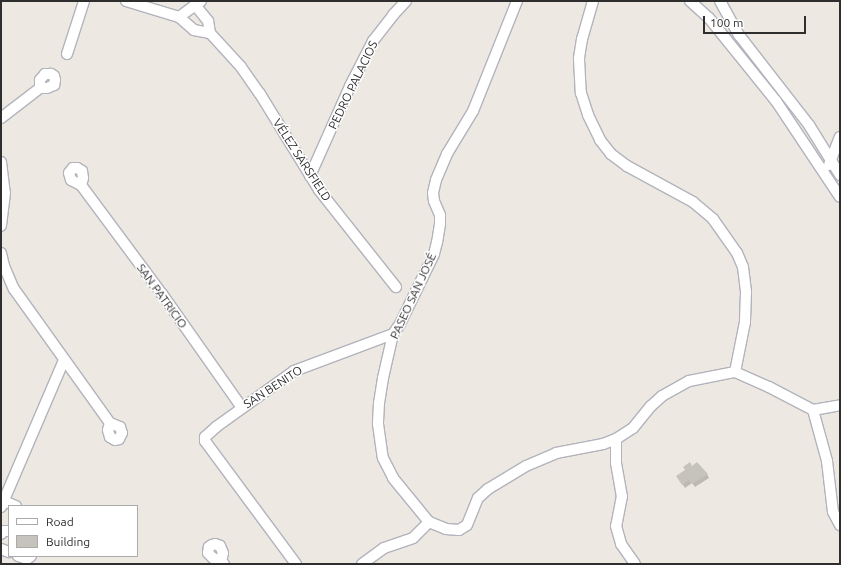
<!DOCTYPE html>
<html>
<head>
<meta charset="utf-8">
<style>
  body { margin:0 }
  #map { position:relative; width:841px; height:565px; overflow:hidden; background:#ede9e2; font-family:Ubuntu,sans-serif }
  div>[style] { position:absolute }
  .shadow>* { inset:0; background:#0003 }
  .building>* { inset:0; background:#c6c3bd }
  .roads { filter:drop-shadow(1px 0 #b2b3bc) drop-shadow(-1px 0 #b2b3bc) drop-shadow(0 1px #b2b3bc) drop-shadow(0 -1px #b2b3bc) }
  .minor>* { height:10px; margin:-5px; padding:0 5px; transform-origin:5px; border-radius:5px; background:#fff }
  span { translate:-50% -50%; white-space:nowrap; text-align:center; line-height:1.15; -webkit-text-stroke:3px #fff; paint-order:stroke }
  .street-label { font-size:12px; color:#2e2e2e }
  .frame { position:absolute; inset:0; border:2px solid #2e2e2e; pointer-events:none }
  .legend { position:absolute; left:8px; top:505px; width:130px; height:52px; box-sizing:border-box; background:#fff; border:1px solid #ababab; margin:0; padding:5px 7px; list-style:none; font-size:12px; color:#2e2e2e }
  .legend li { display:flex; align-items:center; gap:8px; height:20px }
  .legend b { width:20px; border:1px solid #ababab }
  .scale { position:absolute; left:703px; top:16px; width:103px; height:18px; box-sizing:border-box; border:2px solid #2e2e2e; border-top:0; padding-left:5px; font-size:12px; line-height:14px; white-space:nowrap; color:#2e2e2e; -webkit-text-stroke:3px #fff; paint-order:stroke }
</style>
</head>
<body>
<div id="map">
  <div class="shadow">
    <i style="clip-path:polygon(692px 467px,707px 474px,709px 478px,695px 487px,692px 483px,685px 488px,677px 476px)"></i>
  </div>
  <div class="building">
    <i style="clip-path:polygon(690px 462px,692px 466px,697px 462px,708px 474px,692px 484px,689px 480px,682px 485px,676px 476px,685px 470px,683px 467px)"></i>
  </div>
  <div class="roads">
    <div class="minor">
      <i style="left:126px;top:1px;width:55px;rotate:16.8deg"></i>
      <i style="left:179px;top:17px;width:20px;rotate:41deg"></i>
      <i style="left:194px;top:30px;width:16px;rotate:11deg"></i>
      <i style="left:210px;top:33px;width:12px;rotate:-99deg"></i>
      <i style="left:208px;top:21px;width:21px;rotate:-129deg"></i>
      <i style="left:517px;top:1px;width:118px;rotate:111.8deg"></i>
      <i style="left:473px;top:111px;width:50px;rotate:121.2deg"></i>
      <i style="left:447px;top:154px;width:28px;rotate:113deg"></i>
      <i style="left:436px;top:180px;width:13px;rotate:103deg"></i>
      <i style="left:433px;top:193px;width:8px;rotate:83deg"></i>
      <i style="left:434px;top:201px;width:15px;rotate:67deg"></i>
      <i style="left:440px;top:215px;width:9px;rotate:90deg"></i>
      <i style="left:440px;top:224px;width:18px;rotate:99deg"></i>
      <i style="left:437px;top:242px;width:12px;rotate:104deg"></i>
      <i style="left:434px;top:254px;width:78px;rotate:115.9deg"></i>
      <i style="left:400px;top:324px;width:12px;rotate:125deg"></i>
      <i style="left:393px;top:334px;width:45px;rotate:102.8deg"></i>
      <i style="left:383px;top:378px;width:25px;rotate:99deg"></i>
      <i style="left:379px;top:403px;width:21px;rotate:93deg"></i>
      <i style="left:378px;top:424px;width:34px;rotate:82deg"></i>
      <i style="left:383px;top:458px;width:22px;rotate:63deg"></i>
      <i style="left:393px;top:478px;width:57px;rotate:50.7deg"></i>
      <i style="left:429px;top:522px;width:18px;rotate:22deg"></i>
      <i style="left:446px;top:529px;width:13px;rotate:4deg"></i>
      <i style="left:459px;top:530px;width:9px;rotate:-32deg"></i>
      <i style="left:467px;top:525px;width:29px;rotate:-68deg"></i>
      <i style="left:478px;top:498px;width:13px;rotate:-42deg"></i>
      <i style="left:488px;top:489px;width:44px;rotate:-31.2deg"></i>
      <i style="left:526px;top:466px;width:33px;rotate:-23deg"></i>
      <i style="left:556px;top:453px;width:48px;rotate:-10.8deg"></i>
      <i style="left:603px;top:444px;width:14px;rotate:-21deg"></i>
      <i style="left:616px;top:439px;width:20px;rotate:-33deg"></i>
      <i style="left:633px;top:428px;width:28px;rotate:-51deg"></i>
      <i style="left:651px;top:406px;width:15px;rotate:-42deg"></i>
      <i style="left:662px;top:396px;width:31px;rotate:-29deg"></i>
      <i style="left:689px;top:381px;width:47px;rotate:-11.1deg"></i>
      <i style="left:735px;top:372px;width:37px;rotate:24deg"></i>
      <i style="left:769px;top:387px;width:50px;rotate:27.6deg"></i>
      <i style="left:593px;top:1px;width:40px;rotate:106deg"></i>
      <i style="left:582px;top:39px;width:20px;rotate:99deg"></i>
      <i style="left:579px;top:59px;width:34px;rotate:87deg"></i>
      <i style="left:581px;top:93px;width:23px;rotate:72deg"></i>
      <i style="left:588px;top:115px;width:28px;rotate:64deg"></i>
      <i style="left:600px;top:140px;width:18px;rotate:52deg"></i>
      <i style="left:611px;top:154px;width:20px;rotate:37deg"></i>
      <i style="left:627px;top:166px;width:75px;rotate:28.6deg"></i>
      <i style="left:693px;top:202px;width:26px;rotate:40deg"></i>
      <i style="left:713px;top:219px;width:42px;rotate:54.8deg"></i>
      <i style="left:737px;top:253px;width:15px;rotate:67deg"></i>
      <i style="left:743px;top:267px;width:25px;rotate:83deg"></i>
      <i style="left:746px;top:292px;width:30px;rotate:92deg"></i>
      <i style="left:745px;top:322px;width:51px;rotate:101.3deg"></i>
      <i style="left:690px;top:1px;width:25px;rotate:42deg"></i>
      <i style="left:709px;top:18px;width:107px;rotate:51.1deg"></i>
      <i style="left:776px;top:101px;width:115px;rotate:56.3deg"></i>
      <i style="left:720px;top:1px;width:39px;rotate:61deg"></i>
      <i style="left:739px;top:35px;width:114px;rotate:52.1deg"></i>
      <i style="left:809px;top:125px;width:59px;rotate:58.2deg"></i>
      <i style="left:179px;top:17px;width:27px;rotate:-36deg"></i>
      <i style="left:210px;top:33px;width:46px;rotate:47.6deg"></i>
      <i style="left:241px;top:67px;width:33px;rotate:55deg"></i>
      <i style="left:260px;top:94px;width:113px;rotate:58.4deg"></i>
      <i style="left:319px;top:190px;width:124px;rotate:51.6deg"></i>
      <i style="left:67px;top:54px;width:56px;rotate:-72.2deg"></i>
      <i style="left:1px;top:118px;width:49px;rotate:-37.6deg"></i>
      <i style="left:40px;top:88px;width:7px"></i>
      <i style="left:47px;top:88px;width:8px;rotate:-23deg"></i>
      <i style="left:54px;top:85px;width:5px;rotate:-79deg"></i>
      <i style="left:55px;top:80px;width:4px;rotate:-104deg"></i>
      <i style="left:54px;top:76px;width:4px;rotate:-146deg"></i>
      <i style="left:51px;top:74px;width:6px;rotate:180deg"></i>
      <i style="left:45px;top:74px;width:8px;rotate:130deg"></i>
      <i style="left:40px;top:80px;width:8px;rotate:90deg"></i>
      <i style="left:1px;top:162px;width:31px;rotate:83deg"></i>
      <i style="left:5px;top:193px;width:33px;rotate:97deg"></i>
      <i style="left:829px;top:165px;width:30px;rotate:-69deg"></i>
      <i style="left:310px;top:176px;width:98px;rotate:-66deg"></i>
      <i style="left:350px;top:86px;width:51px;rotate:-62.9deg"></i>
      <i style="left:373px;top:41px;width:33px;rotate:-52deg"></i>
      <i style="left:393px;top:15px;width:19px;rotate:-47deg"></i>
      <i style="left:81px;top:185px;width:7px;rotate:-74deg"></i>
      <i style="left:83px;top:178px;width:7px;rotate:-98deg"></i>
      <i style="left:82px;top:171px;width:6px;rotate:-149deg"></i>
      <i style="left:77px;top:168px;width:4px;rotate:180deg"></i>
      <i style="left:73px;top:168px;width:6px;rotate:129deg"></i>
      <i style="left:69px;top:173px;width:7px;rotate:74deg"></i>
      <i style="left:71px;top:180px;width:11px;rotate:27deg"></i>
      <i style="left:81px;top:185px;width:136px;rotate:53.4deg"></i>
      <i style="left:162px;top:294px;width:139px;rotate:54.9deg"></i>
      <i style="left:1px;top:253px;width:13px;rotate:77deg"></i>
      <i style="left:4px;top:266px;width:25px;rotate:67deg"></i>
      <i style="left:14px;top:289px;width:165px;rotate:54.4deg"></i>
      <i style="left:110px;top:423px;width:11px;rotate:22deg"></i>
      <i style="left:120px;top:427px;width:6px;rotate:72deg"></i>
      <i style="left:122px;top:433px;width:7px;rotate:117deg"></i>
      <i style="left:119px;top:439px;width:4px;rotate:166deg"></i>
      <i style="left:115px;top:440px;width:6px;rotate:-149deg"></i>
      <i style="left:110px;top:437px;width:7px;rotate:-106deg"></i>
      <i style="left:108px;top:430px;width:7px;rotate:-74deg"></i>
      <i style="left:813px;top:410px;width:53px;rotate:74.6deg"></i>
      <i style="left:827px;top:461px;width:51px;rotate:83.3deg"></i>
      <i style="left:833px;top:512px;width:15px;rotate:62deg"></i>
      <i style="left:813px;top:410px;width:27px;rotate:-10deg"></i>
      <i style="left:616px;top:439px;width:24px;rotate:90deg"></i>
      <i style="left:616px;top:463px;width:34px;rotate:80deg"></i>
      <i style="left:622px;top:496px;width:31px;rotate:101deg"></i>
      <i style="left:616px;top:526px;width:19px;rotate:74deg"></i>
      <i style="left:621px;top:544px;width:24px;rotate:55deg"></i>
      <i style="left:4px;top:501px;width:13px;rotate:23deg"></i>
      <i style="left:1px;top:507px;width:160px;rotate:-66.8deg"></i>
      <i style="left:1px;top:534px;width:4px;rotate:-45deg"></i>
      <i style="left:4px;top:531px;width:5px"></i>
      <i style="left:1px;top:549px;width:9px;rotate:21deg"></i>
      <i style="left:18px;top:556px;width:9px;rotate:18deg"></i>
      <i style="left:27px;top:559px;width:5px;rotate:-37deg"></i>
      <i style="left:221px;top:561px;width:8px;rotate:-76deg"></i>
      <i style="left:223px;top:553px;width:8px;rotate:-113deg"></i>
      <i style="left:220px;top:546px;width:5px;rotate:-158deg"></i>
      <i style="left:215px;top:544px;width:3px;rotate:162deg"></i>
      <i style="left:212px;top:545px;width:4px;rotate:146deg"></i>
      <i style="left:209px;top:547px;width:6px;rotate:99deg"></i>
      <i style="left:208px;top:553px;width:7px;rotate:45deg"></i>
      <i style="left:213px;top:558px;width:9px;rotate:21deg"></i>
      <i style="left:221px;top:561px;width:4px;rotate:45deg"></i>
      <i style="left:296px;top:564px;width:153px;rotate:-126.5deg"></i>
      <i style="left:205px;top:441px;width:4px;rotate:-90deg"></i>
      <i style="left:205px;top:437px;width:15px;rotate:-42deg"></i>
      <i style="left:216px;top:427px;width:96px;rotate:-35.7deg"></i>
      <i style="left:294px;top:371px;width:106px;rotate:-20.5deg"></i>
      <i style="left:362px;top:564px;width:27px;rotate:-36deg"></i>
      <i style="left:384px;top:548px;width:31px;rotate:-19deg"></i>
      <i style="left:413px;top:538px;width:23px;rotate:-45deg"></i>
    </div>
  </div>
  <div class="street-label">
    <span style="left:353px;top:85px;rotate:-64deg">PEDRO PALACIOS</span>
    <span style="left:302px;top:160px;rotate:57deg">VÉLEZ SARSFIELD</span>
    <span style="left:162px;top:296px;rotate:54deg">SAN PATRICIO</span>
    <span style="left:413px;top:296px;rotate:-65deg">PASEO SAN JOSÉ</span>
    <span style="left:273px;top:387px;rotate:-33deg">SAN BENITO</span>
  </div>
  <div class="frame"></div>
  <ul class="legend">
  <li><b style="height:5px;background:#fff"></b>Road</li>
  <li><b style="height:11px;background:#c6c3bd"></b>Building</li>
  </ul>
  <div class="scale">100 m</div>
</div>
</body>
</html>
